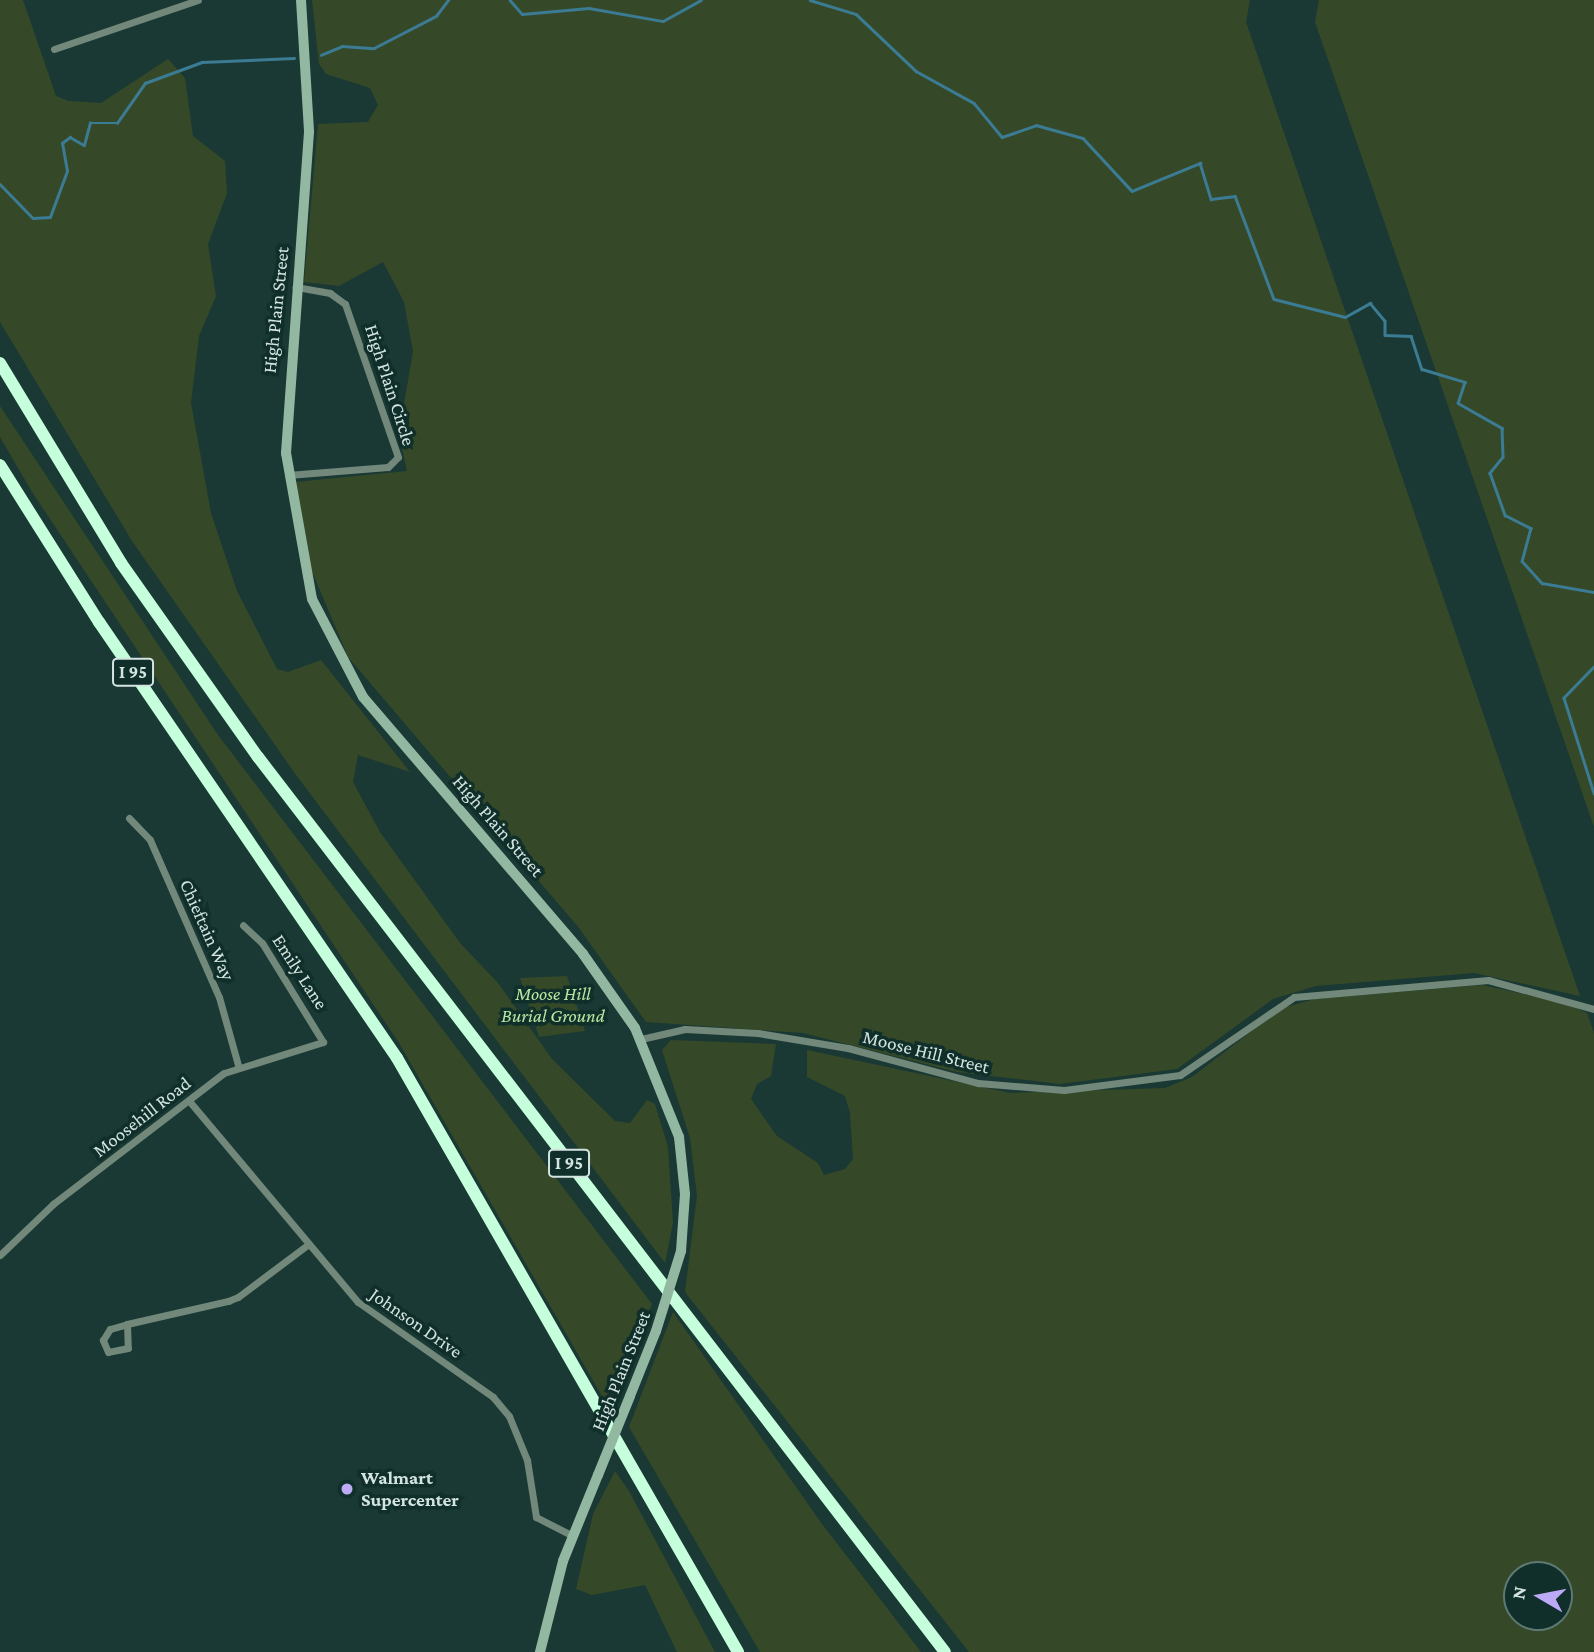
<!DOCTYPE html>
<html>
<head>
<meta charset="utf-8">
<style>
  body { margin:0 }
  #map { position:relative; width:1594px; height:1652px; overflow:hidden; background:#1a3934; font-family:"Crimson Pro",serif }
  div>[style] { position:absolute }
  .green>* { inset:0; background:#354929 }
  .stream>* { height:2.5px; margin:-1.25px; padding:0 1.25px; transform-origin:1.25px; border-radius:1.25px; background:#3b7b93 }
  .minor>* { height:7px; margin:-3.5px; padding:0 3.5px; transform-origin:3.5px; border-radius:3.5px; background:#71887a }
  .secondary>* { height:10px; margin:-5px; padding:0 5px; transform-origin:5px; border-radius:5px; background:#93b8a1 }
  .motorway>* { height:12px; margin:-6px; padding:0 6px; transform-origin:6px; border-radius:6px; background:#c5ffdc }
  .secondary-bridge>* { height:10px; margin:-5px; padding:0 5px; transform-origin:5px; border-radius:5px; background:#93b8a1 }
  .dots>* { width:19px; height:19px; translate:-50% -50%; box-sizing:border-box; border:4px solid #102f2a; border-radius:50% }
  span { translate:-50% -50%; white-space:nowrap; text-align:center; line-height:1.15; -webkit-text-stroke:7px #102f2a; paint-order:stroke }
  .shield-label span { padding:2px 5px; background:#102f2a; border:2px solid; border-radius:5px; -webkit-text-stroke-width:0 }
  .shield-label { font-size:18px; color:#d4e5e1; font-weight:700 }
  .street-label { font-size:19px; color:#d4e5e1 }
  .park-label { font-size:19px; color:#b9e7a1; font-style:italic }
  .poi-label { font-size:19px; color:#d4e5e1; font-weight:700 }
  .left { translate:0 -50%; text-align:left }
  .north { position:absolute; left:1503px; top:1561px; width:70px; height:70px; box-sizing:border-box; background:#102f2a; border:2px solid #5e7873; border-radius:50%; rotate:280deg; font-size:19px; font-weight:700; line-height:28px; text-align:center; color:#d4e5e1 }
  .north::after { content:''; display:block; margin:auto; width:24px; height:32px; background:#bcaaf6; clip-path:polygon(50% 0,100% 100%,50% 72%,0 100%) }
</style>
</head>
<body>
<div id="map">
  <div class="green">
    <i style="clip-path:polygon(0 0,23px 0,56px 96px,69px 101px,101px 103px,168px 59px,185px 78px,193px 136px,225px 161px,227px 193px,208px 244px,216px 296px,199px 336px,191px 403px,211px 513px,237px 591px,277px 669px,288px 672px,321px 660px,410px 772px,358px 755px,353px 782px,380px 832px,460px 943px,498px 983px,552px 1059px,615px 1121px,630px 1123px,647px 1100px,655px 1104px,668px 1147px,673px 1223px,665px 1263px,296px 775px,132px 541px,0 322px)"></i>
    <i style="clip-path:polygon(312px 0,1250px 0,1246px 22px,1580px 996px,1474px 973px,1316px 986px,1273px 999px,1177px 1069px,1060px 1084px,957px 1072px,803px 1033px,646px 1022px,579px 928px,348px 657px,309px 564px,295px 482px,407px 471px,399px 434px,413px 351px,404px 302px,383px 262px,339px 286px,304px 282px,318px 124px,368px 122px,378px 105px,370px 88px,326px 74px,319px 64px)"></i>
    <i style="clip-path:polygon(1319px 0,1594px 0,1594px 827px,1315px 22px)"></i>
    <i style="clip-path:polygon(0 406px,218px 735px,652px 1304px,610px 1410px,399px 1043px,32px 492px,0 437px)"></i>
    <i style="clip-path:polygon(567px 976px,585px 1031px,539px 1037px,520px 978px)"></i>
    <i style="clip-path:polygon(evenodd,1482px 985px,1565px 1003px,1587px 1013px,1594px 1033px,1594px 1652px,969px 1652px,685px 1292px,697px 1196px,690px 1138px,662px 1050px,671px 1040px,776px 1044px,771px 1076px,757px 1084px,751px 1099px,777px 1136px,818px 1163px,824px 1175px,845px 1169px,853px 1159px,850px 1113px,845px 1096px,807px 1077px,807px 1050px,1010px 1093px,1165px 1088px,1192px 1077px,1282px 1008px,1315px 999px,1482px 985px,1517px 1575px,1559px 1575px,1559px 1617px,1517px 1617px,1517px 1575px)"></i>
    <i style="clip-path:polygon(673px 1312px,822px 1524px,921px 1652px,760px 1652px,629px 1427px)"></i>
    <i style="clip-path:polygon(615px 1471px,629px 1491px,715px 1652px,677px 1652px,645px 1585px,592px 1595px,576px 1589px,593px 1514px)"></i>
  </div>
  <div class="stream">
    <i style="left:510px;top:0;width:18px;rotate:49deg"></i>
    <i style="left:522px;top:14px;width:67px;rotate:-5.1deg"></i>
    <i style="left:589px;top:8px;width:75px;rotate:10deg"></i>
    <i style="left:663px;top:21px;width:43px;rotate:-28.9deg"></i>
    <i style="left:810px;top:0;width:48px;rotate:16.9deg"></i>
    <i style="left:856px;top:14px;width:83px;rotate:43.5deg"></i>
    <i style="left:916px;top:71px;width:66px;rotate:28.9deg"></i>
    <i style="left:974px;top:103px;width:44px;rotate:50.5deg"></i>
    <i style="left:1002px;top:137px;width:36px;rotate:-19deg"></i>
    <i style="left:1036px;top:125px;width:49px;rotate:15.5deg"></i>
    <i style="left:1083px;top:138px;width:72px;rotate:47.2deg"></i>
    <i style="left:1132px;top:191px;width:74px;rotate:-22.4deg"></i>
    <i style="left:1200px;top:163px;width:38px;rotate:73deg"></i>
    <i style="left:1211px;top:199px;width:24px;rotate:-7deg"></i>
    <i style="left:1235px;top:196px;width:110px;rotate:69.3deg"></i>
    <i style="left:1274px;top:299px;width:73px;rotate:14.2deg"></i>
    <i style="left:1345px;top:317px;width:29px;rotate:-29deg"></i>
    <i style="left:1370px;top:303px;width:23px;rotate:50deg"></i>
    <i style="left:1385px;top:321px;width:14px;rotate:90deg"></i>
    <i style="left:1385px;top:335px;width:26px;rotate:2deg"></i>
    <i style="left:1411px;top:336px;width:35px;rotate:72deg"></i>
    <i style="left:1422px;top:369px;width:45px;rotate:16.8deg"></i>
    <i style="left:1465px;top:382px;width:22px;rotate:108deg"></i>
    <i style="left:1458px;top:403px;width:51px;rotate:29.6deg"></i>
    <i style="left:1502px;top:428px;width:29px;rotate:88deg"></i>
    <i style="left:1503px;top:457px;width:21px;rotate:129deg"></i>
    <i style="left:1490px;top:473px;width:45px;rotate:70.3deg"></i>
    <i style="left:1505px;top:515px;width:29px;rotate:27deg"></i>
    <i style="left:1531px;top:528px;width:34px;rotate:105deg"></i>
    <i style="left:1522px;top:561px;width:30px;rotate:48deg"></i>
    <i style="left:1542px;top:583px;width:53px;rotate:9.8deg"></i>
    <i style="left:321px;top:55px;width:23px;rotate:-23deg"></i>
    <i style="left:342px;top:46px;width:32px;rotate:4deg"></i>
    <i style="left:374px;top:48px;width:70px;rotate:-27.3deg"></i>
    <i style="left:436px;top:16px;width:20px;rotate:-53deg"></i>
    <i style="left:0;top:184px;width:47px;rotate:45.9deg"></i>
    <i style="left:33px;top:218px;width:17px;rotate:-3deg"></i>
    <i style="left:50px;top:217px;width:49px;rotate:-69.7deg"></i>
    <i style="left:67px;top:171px;width:28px;rotate:-100deg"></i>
    <i style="left:62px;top:143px;width:10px;rotate:-37deg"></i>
    <i style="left:70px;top:137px;width:16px;rotate:30deg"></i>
    <i style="left:84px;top:145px;width:23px;rotate:-75deg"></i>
    <i style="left:90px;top:123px;width:27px"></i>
    <i style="left:117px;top:123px;width:49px;rotate:-55deg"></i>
    <i style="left:145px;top:83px;width:61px;rotate:-20.2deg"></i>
    <i style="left:202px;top:62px;width:92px;rotate:-2.5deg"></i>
    <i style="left:1594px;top:667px;width:43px;rotate:134.1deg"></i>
    <i style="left:1564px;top:698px;width:100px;rotate:72.5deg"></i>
  </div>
  <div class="minor">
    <i style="left:54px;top:49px;width:152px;rotate:-18.8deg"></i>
    <i style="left:288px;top:475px;width:100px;rotate:-4.6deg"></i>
    <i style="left:388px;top:467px;width:14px;rotate:-45deg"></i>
    <i style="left:398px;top:457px;width:162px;rotate:-109.1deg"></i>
    <i style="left:345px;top:304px;width:19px;rotate:-144deg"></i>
    <i style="left:330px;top:293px;width:35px;rotate:-170deg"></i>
    <i style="left:129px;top:818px;width:30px;rotate:46deg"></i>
    <i style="left:150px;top:840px;width:171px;rotate:66.3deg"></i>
    <i style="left:219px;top:997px;width:71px;rotate:74.4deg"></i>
    <i style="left:641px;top:1039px;width:45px;rotate:-12.8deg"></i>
    <i style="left:685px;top:1029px;width:73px;rotate:3.1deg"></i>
    <i style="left:758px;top:1033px;width:91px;rotate:9.5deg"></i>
    <i style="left:848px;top:1048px;width:135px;rotate:15.1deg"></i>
    <i style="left:978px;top:1083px;width:86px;rotate:4.7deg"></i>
    <i style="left:1064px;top:1090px;width:117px;rotate:-7.4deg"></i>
    <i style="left:1180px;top:1075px;width:138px;rotate:-34.4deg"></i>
    <i style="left:1294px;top:997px;width:195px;rotate:-5deg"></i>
    <i style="left:1488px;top:980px;width:110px;rotate:15.3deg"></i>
    <i style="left:190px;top:1102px;width:261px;rotate:50deg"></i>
    <i style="left:358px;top:1302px;width:165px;rotate:35.1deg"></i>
    <i style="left:493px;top:1397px;width:25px;rotate:50deg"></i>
    <i style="left:509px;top:1416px;width:48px;rotate:67.8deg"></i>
    <i style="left:527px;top:1460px;width:58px;rotate:81deg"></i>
    <i style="left:536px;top:1517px;width:42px;rotate:27.2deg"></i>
    <i style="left:0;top:1255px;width:74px;rotate:-43.9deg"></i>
    <i style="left:53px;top:1204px;width:215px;rotate:-37.5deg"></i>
    <i style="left:224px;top:1073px;width:104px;rotate:-17.4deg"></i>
    <i style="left:323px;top:1042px;width:116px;rotate:-121.6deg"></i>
    <i style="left:262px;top:943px;width:26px;rotate:-137deg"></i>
    <i style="left:127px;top:1324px;width:24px;rotate:88deg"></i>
    <i style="left:128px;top:1348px;width:20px;rotate:169deg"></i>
    <i style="left:108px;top:1352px;width:13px;rotate:-113deg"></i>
    <i style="left:103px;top:1340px;width:13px;rotate:-58deg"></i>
    <i style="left:110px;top:1329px;width:18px;rotate:-16deg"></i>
    <i style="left:127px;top:1324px;width:104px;rotate:-12.8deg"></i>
    <i style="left:228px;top:1301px;width:11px;rotate:-22deg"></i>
    <i style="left:238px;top:1297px;width:85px;rotate:-36.9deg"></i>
  </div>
  <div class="secondary">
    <i style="left:301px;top:0;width:132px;rotate:86.5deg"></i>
    <i style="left:309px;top:132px;width:322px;rotate:94.1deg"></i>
    <i style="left:286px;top:453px;width:148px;rotate:79.9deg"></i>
    <i style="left:312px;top:599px;width:110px;rotate:62.5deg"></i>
    <i style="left:363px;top:697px;width:338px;rotate:49.4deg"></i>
    <i style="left:583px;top:954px;width:90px;rotate:54.9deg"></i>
    <i style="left:635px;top:1028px;width:118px;rotate:68deg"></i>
    <i style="left:679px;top:1137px;width:57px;rotate:84deg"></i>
    <i style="left:685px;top:1194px;width:57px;rotate:94deg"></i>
    <i style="left:630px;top:1396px;width:70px;rotate:-68.2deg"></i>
    <i style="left:540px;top:1652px;width:94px;rotate:-75.8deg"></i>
    <i style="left:563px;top:1561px;width:93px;rotate:-67.9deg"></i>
  </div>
  <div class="motorway">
    <i style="left:0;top:363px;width:234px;rotate:58.8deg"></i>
    <i style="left:121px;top:563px;width:237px;rotate:54.8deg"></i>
    <i style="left:258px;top:757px;width:1128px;rotate:52.49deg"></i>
    <i style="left:0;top:465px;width:186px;rotate:57.8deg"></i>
    <i style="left:99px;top:622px;width:528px;rotate:55.65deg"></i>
    <i style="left:397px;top:1058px;width:685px;rotate:60.14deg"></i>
  </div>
  <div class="secondary-bridge">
    <i style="left:656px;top:1331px;width:84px;rotate:-72.6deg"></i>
    <i style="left:598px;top:1475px;width:85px;rotate:-67.9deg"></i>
  </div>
  <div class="dots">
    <i style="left:347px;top:1489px;background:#bcaaf6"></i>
  </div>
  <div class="shield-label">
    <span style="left:133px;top:672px">I 95</span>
    <span style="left:569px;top:1163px">I 95</span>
  </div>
  <div class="street-label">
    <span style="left:276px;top:310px;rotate:-84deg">High Plain Street</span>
    <span style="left:390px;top:385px;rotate:72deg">High Plain Circle</span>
    <span style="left:498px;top:826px;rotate:49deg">High Plain Street</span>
    <span style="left:207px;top:930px;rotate:66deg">Chieftain Way</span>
    <span style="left:300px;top:972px;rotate:57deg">Emily Lane</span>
    <span style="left:926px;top:1052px;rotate:14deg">Moose Hill Street</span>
    <span style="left:142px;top:1117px;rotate:-38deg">Moosehill Road</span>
    <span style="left:416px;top:1323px;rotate:35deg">Johnson Drive</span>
    <span style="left:621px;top:1371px;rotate:-68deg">High Plain Street</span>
  </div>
  <div class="park-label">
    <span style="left:553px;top:1005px">Moose Hill<br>Burial Ground</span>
  </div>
  <div class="poi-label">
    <span class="left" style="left:361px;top:1489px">Walmart<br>Supercenter</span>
  </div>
  <div class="north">N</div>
</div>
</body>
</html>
